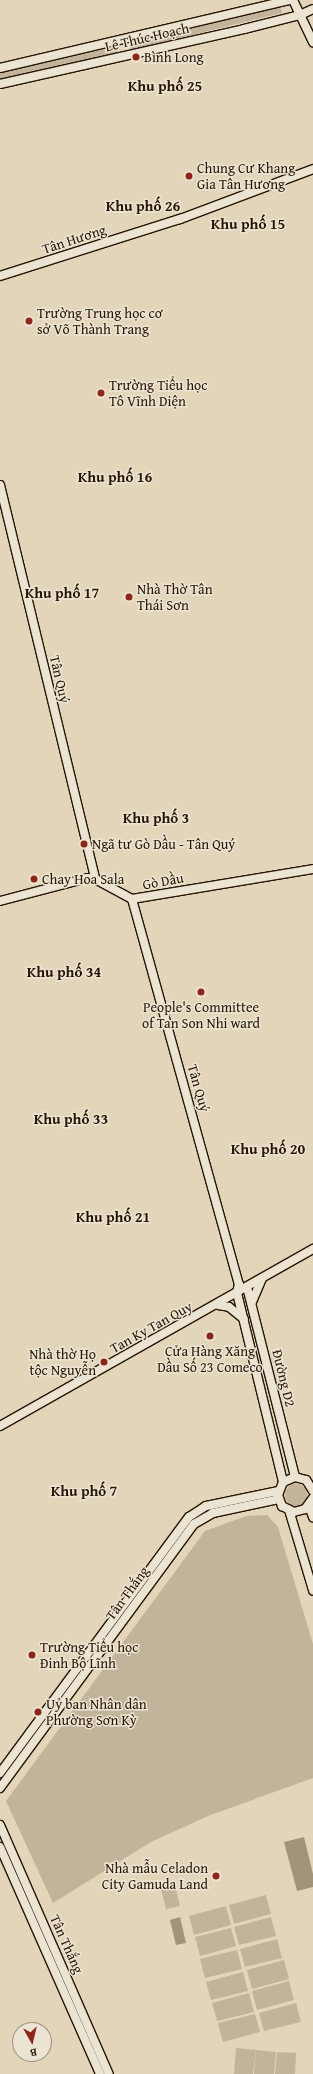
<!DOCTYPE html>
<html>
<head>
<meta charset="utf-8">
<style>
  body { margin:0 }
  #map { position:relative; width:313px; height:2074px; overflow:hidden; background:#e2d5ba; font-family:"Gentium Book Plus",serif }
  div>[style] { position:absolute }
  .green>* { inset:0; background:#c2b49b }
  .round { border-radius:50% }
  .water>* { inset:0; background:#a2947b }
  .roads { filter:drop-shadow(1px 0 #251502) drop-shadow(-1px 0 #251502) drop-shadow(0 1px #251502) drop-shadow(0 -1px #251502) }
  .secondary>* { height:8px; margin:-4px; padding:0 4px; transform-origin:4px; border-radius:4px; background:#ece4d2 }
  .dots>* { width:11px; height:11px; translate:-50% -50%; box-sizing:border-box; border:2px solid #ece4d2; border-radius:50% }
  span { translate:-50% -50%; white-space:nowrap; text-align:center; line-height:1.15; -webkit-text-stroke:3px #ece4d2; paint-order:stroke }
  .street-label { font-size:14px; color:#251502 }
  .poi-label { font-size:14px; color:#251502 }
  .left { translate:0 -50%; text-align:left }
  .right { translate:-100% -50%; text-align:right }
  .neighbourhood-label { font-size:15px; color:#251502; font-weight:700 }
  .north { position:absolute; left:12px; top:2022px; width:40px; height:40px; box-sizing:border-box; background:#ece4d2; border:1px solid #9c917f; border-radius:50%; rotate:172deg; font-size:11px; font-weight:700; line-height:16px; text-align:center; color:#251502 }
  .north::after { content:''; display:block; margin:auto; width:14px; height:18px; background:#8f2418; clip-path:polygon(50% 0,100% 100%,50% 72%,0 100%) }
</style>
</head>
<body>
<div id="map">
  <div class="green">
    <i style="clip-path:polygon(280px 7px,282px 13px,131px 50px,130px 43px)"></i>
    <i style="clip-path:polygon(116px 47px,117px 53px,0 79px,0 72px)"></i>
    <i class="round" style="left:285px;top:1484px;width:22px;height:22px"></i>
    <i style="clip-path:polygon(267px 1515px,278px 1527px,313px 1644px,313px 1778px,208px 1816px,151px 1842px,53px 1903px,6px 1801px,205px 1531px,246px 1516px)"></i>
    <i style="clip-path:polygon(174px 1882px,180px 1906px,166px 1909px,160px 1885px)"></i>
    <i style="clip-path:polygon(266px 1895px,271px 1914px,234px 1924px,229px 1905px)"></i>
    <i style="clip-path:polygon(226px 1906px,231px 1925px,194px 1935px,189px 1916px)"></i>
    <i style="clip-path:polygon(271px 1917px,276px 1936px,239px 1945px,234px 1927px)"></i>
    <i style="clip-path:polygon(231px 1928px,236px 1946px,200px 1956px,195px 1937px)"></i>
    <i style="clip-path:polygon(277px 1939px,282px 1958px,245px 1967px,240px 1949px)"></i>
    <i style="clip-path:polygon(237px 1950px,242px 1969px,205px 1978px,200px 1959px)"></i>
    <i style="clip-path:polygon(284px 1960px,289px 1979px,252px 1989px,247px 1970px)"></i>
    <i style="clip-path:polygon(243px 1972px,248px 1991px,211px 2000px,206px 1982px)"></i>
    <i style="clip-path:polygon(289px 1981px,294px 2000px,257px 2010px,252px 1991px)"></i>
    <i style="clip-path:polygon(249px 1993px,254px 2012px,217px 2021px,212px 2003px)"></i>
    <i style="clip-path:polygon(296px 2003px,301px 2022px,264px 2031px,259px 2013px)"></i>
    <i style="clip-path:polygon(255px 2014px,260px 2032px,223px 2042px,218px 2023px)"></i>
    <i style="clip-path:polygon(236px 2048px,256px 2050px,253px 2074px,234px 2074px)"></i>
    <i style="clip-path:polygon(256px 2050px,276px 2052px,274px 2074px,254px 2074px)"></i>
    <i style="clip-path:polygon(277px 2052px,296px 2053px,295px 2074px,275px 2074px)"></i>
  </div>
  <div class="water">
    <i style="clip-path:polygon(304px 1837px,313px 1874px,313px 1887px,297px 1891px,284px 1842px)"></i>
    <i style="clip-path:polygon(180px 1917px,186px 1943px,176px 1945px,170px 1920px)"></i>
  </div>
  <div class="roads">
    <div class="secondary">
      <i style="left:293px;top:0;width:47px;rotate:64.5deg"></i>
      <i style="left:0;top:68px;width:299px;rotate:-13.2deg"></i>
      <i style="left:0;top:84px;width:250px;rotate:-12.7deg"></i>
      <i style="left:244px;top:29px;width:58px;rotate:-14deg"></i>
      <i style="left:300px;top:15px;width:14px;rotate:-25deg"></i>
      <i style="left:0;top:276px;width:189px;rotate:-17.6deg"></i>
      <i style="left:180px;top:219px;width:142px;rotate:-20.6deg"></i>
      <i style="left:0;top:485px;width:405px;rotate:76.4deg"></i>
      <i style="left:132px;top:899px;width:400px;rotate:74.5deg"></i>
      <i style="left:239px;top:1284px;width:9px;rotate:103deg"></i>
      <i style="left:237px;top:1293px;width:195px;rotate:76.3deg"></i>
      <i style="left:0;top:901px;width:90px;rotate:-14.8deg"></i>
      <i style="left:87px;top:878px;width:8px;rotate:7deg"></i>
      <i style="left:95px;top:879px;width:42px;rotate:28.4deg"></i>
      <i style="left:132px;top:899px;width:183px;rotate:-9.4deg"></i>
      <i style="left:247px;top:1287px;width:196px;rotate:75.8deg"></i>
      <i style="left:252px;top:1302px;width:25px;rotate:-67deg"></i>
      <i style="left:218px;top:1305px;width:11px;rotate:10deg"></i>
      <i style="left:229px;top:1307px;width:19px;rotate:39deg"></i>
      <i style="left:0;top:1426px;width:360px;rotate:-29.5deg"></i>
      <i style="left:313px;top:1491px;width:13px;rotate:-122deg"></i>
      <i style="left:306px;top:1480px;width:11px;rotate:-165deg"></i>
      <i style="left:295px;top:1477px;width:13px;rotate:157deg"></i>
      <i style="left:283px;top:1482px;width:14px;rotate:111deg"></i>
      <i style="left:278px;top:1495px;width:12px;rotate:70deg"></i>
      <i style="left:282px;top:1506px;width:13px;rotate:27deg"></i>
      <i style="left:294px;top:1512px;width:11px;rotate:-15deg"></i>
      <i style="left:305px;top:1509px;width:14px;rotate:-54deg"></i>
      <i style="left:309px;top:1506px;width:12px;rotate:70deg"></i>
      <i style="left:289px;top:1510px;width:84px;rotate:73.3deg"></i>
      <i style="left:0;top:1773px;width:318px;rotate:-53.6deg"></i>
      <i style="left:189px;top:1517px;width:20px;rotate:-33deg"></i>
      <i style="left:206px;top:1506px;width:74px;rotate:-11.8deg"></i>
      <i style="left:0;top:1788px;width:328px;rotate:-53.7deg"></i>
      <i style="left:194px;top:1524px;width:22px;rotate:-30deg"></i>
      <i style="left:213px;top:1513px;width:67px;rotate:-12deg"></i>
      <i style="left:0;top:1825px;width:272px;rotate:66.4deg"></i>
      <i style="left:0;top:1847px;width:248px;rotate:66.2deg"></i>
    </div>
  </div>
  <div class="dots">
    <i style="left:136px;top:57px;background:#8f2418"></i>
    <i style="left:189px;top:176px;background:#8f2418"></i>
    <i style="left:29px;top:321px;background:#8f2418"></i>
    <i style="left:101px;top:393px;background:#8f2418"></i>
    <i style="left:129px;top:597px;background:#8f2418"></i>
    <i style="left:84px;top:844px;background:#8f2418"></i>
    <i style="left:34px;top:879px;background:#8f2418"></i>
    <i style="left:201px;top:992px;background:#8f2418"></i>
    <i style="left:210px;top:1336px;background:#8f2418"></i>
    <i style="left:104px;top:1362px;background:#8f2418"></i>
    <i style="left:32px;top:1655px;background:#8f2418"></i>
    <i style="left:38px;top:1712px;background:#8f2418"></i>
    <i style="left:216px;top:1876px;background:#8f2418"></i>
  </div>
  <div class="street-label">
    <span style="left:147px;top:37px;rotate:-13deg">Lê Thúc Hoạch</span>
    <span style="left:74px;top:239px;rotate:-18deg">Tân Hương</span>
    <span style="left:60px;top:679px;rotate:77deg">Tân Quý</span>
    <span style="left:163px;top:881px;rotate:-10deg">Gò Dầu</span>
    <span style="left:199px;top:1088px;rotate:74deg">Tân Quý</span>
    <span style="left:151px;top:1327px;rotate:-29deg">Tan Ky Tan Quy</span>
    <span style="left:284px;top:1378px;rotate:76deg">Đường D2</span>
    <span style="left:127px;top:1593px;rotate:-54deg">Tân Thắng</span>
    <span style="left:67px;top:1944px;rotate:66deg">Tân Thắng</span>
  </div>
  <div class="poi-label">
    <span class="left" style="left:144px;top:57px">Bình Long</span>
    <span class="left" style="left:197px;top:176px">Chung Cư Khang<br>Gia Tân Hương</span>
    <span class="left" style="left:37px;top:321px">Trường Trung học cơ<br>sở Võ Thành Trang</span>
    <span class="left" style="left:109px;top:393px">Trường Tiểu học<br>Tô Vĩnh Diện</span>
    <span class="left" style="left:137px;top:597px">Nhà Thờ Tân<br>Thái Sơn</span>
    <span class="left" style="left:92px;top:844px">Ngã tư Gò Dầu - Tân Quý</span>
    <span class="left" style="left:42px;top:879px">Chay Hoa Sala</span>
    <span style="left:201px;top:1015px">People's Committee<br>of Tan Son Nhi ward</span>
    <span style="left:210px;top:1359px">Cửa Hàng Xăng<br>Dầu Số 23 Comeco</span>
    <span class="right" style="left:96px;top:1362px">Nhà thờ Họ<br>tộc Nguyễn</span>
    <span class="left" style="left:40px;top:1655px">Trường Tiểu học<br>Đinh Bộ Lĩnh</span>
    <span class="left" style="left:46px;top:1712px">Uỷ ban Nhân dân<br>Phường Sơn Kỳ</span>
    <span class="right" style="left:208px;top:1876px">Nhà mẫu Celadon<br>City Gamuda Land</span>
  </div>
  <div class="neighbourhood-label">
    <span style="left:165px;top:86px">Khu phố 25</span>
    <span style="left:143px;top:206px">Khu phố 26</span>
    <span style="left:248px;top:224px">Khu phố 15</span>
    <span style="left:115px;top:477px">Khu phố 16</span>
    <span style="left:62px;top:593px">Khu phố 17</span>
    <span style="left:156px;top:818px">Khu phố 3</span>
    <span style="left:64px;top:972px">Khu phố 34</span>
    <span style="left:71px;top:1119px">Khu phố 33</span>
    <span style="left:268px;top:1149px">Khu phố 20</span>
    <span style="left:113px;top:1217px">Khu phố 21</span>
    <span style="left:84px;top:1491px">Khu phố 7</span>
  </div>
  <div class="north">B</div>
</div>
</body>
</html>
